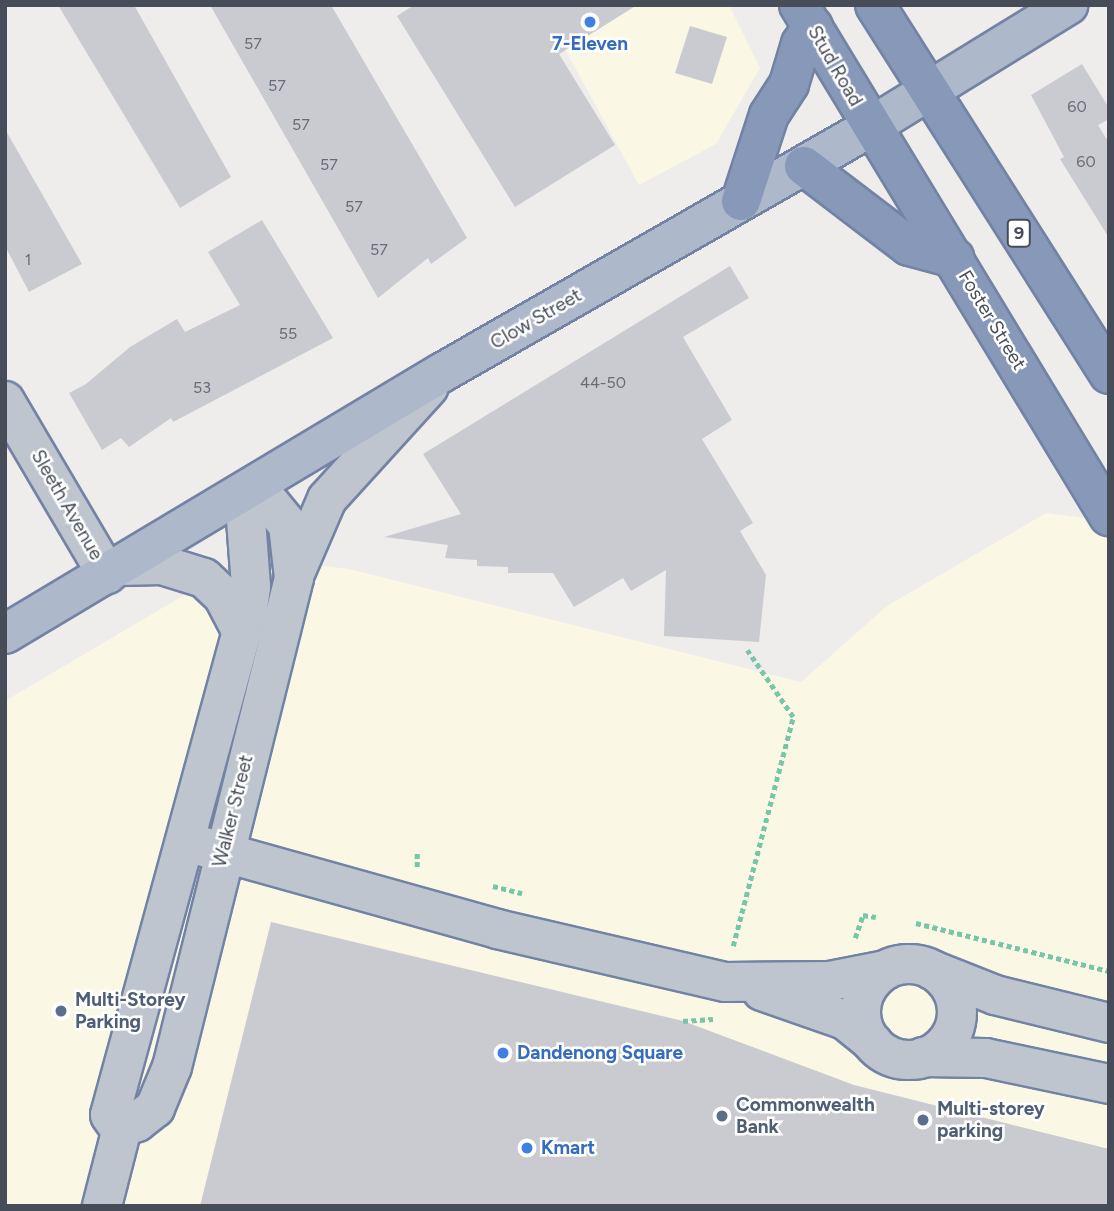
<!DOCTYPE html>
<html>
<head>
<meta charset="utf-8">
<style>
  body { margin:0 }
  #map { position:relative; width:1114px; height:1211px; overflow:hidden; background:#efedec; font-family:Figtree,sans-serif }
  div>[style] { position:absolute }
  .commercial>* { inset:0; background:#faf7e5 }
  .building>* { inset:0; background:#cacbd1 }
  .path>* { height:4.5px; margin-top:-2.25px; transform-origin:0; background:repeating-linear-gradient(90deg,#77c6aa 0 5px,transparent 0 8.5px) }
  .roads { filter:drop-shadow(2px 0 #7283a4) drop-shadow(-2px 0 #7283a4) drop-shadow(0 2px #7283a4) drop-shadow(0 -2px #7283a4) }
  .minor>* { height:38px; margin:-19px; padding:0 19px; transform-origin:19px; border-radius:19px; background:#bec5ce }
  .minor>.ring { margin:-19px; padding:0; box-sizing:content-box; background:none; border:38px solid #bec5ce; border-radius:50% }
  .major>* { height:38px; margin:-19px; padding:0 19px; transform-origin:19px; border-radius:19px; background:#adb8ca }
  .highway>* { height:38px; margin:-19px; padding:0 19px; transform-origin:19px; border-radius:19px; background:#8798b8 }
  .dots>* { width:19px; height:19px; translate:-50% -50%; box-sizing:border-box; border:4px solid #fff; border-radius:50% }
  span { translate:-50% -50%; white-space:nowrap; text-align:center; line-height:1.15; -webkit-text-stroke:5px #fff; paint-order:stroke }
  .number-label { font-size:16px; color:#676c76 }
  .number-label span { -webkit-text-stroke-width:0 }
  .shield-label span { padding:2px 5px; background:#fff; border:2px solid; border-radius:5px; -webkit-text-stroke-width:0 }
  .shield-label { font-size:18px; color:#464d58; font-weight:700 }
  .shop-label { font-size:19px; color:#366cbe; font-weight:700 }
  .left { translate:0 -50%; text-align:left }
  .street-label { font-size:19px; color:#464d58 }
  .service-label { font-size:19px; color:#4e5e75; font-weight:700 }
  .frame { position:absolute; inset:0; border:7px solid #464d58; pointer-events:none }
</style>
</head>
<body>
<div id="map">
  <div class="commercial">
    <i style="clip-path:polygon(541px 5px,729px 5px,760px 68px,716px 144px,639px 185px)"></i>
    <i style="clip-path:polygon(1046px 513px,1109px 521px,1109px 1206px,5px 1206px,5px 701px,247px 558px,349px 569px,801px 682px,887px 606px)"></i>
  </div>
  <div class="building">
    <i style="clip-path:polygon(58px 5px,134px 5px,231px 177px,180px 208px)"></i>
    <i style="clip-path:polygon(210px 5px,331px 5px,467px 238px,431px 264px,428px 258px,378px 298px)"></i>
    <i style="clip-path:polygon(414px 5px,637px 5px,559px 54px,615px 145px,515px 207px,397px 16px)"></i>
    <i style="clip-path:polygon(690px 26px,727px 37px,712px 84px,675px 73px)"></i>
    <i style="clip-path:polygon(1082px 64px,1109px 108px,1109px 119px,1098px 125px,1109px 143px,1109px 238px,1060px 159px,1064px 157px,1031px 95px)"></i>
    <i style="clip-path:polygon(5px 129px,82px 264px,29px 292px,5px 246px)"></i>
    <i style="clip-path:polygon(262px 220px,333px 338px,173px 422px,171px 418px,129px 447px,121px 438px,102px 450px,69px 393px,86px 384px,130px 347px,177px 319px,185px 332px,240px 305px,208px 252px)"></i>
    <i style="clip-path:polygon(730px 266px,749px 298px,683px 337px,732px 420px,702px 439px,753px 523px,740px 531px,766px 575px,759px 642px,664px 636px,666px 570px,631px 591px,623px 578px,574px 607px,553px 573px,508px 573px,508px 567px,477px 566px,477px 560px,445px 558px,448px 545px,384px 537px,461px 514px,423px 454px)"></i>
    <i style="clip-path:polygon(271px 922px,683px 1021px,854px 1085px,1109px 1149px,1109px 1206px,200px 1206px)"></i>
  </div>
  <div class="path">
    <i style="left:417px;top:867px;width:14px;rotate:-90deg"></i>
    <i style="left:493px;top:886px;width:30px;rotate:14deg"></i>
    <i style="left:916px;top:923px;width:199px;rotate:14deg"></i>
    <i style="left:855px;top:938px;width:24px;rotate:-71deg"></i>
    <i style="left:863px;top:915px;width:13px;rotate:9deg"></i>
    <i style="left:733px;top:946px;width:237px;rotate:-75.3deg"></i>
    <i style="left:793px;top:717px;width:81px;rotate:-124.5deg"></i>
    <i style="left:683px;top:1021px;width:30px;rotate:-4deg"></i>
  </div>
  <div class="roads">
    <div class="minor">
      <i style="left:5px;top:401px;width:201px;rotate:59.5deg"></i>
      <i style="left:244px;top:493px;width:94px;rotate:85.7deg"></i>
      <i style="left:251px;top:587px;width:22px;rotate:98deg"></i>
      <i style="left:248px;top:609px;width:524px;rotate:105.26deg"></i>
      <i style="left:110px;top:1115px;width:16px;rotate:55deg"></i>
      <i style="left:119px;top:1128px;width:19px;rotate:-18deg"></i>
      <i style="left:137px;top:1122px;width:23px;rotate:-38deg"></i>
      <i style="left:155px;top:1108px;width:44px;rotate:-67.5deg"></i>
      <i style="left:172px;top:1067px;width:504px;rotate:-75.99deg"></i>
      <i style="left:294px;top:578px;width:53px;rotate:-96.5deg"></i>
      <i style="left:288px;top:525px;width:50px;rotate:-129.4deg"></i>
      <i style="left:119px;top:566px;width:43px;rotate:-1.3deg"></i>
      <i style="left:162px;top:565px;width:44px;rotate:17.2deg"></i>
      <i style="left:204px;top:578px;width:26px;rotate:43deg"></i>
      <i style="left:223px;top:596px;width:41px;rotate:62.2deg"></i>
      <i style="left:296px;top:571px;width:78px;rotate:-66.7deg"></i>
      <i style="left:327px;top:499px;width:151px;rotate:-47.7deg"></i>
      <i style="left:197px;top:845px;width:312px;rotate:15.6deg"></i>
      <i style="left:497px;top:929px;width:234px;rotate:13.1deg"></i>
      <i style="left:725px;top:982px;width:105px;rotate:-0.5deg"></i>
      <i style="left:830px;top:981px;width:56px;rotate:-11.3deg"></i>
      <i class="ring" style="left:861px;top:964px;width:58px;height:58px"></i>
      <i style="left:932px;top:970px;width:68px;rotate:21.6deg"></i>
      <i style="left:995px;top:995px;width:117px;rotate:13.8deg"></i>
      <i style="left:762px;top:991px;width:88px;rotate:19.3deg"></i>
      <i style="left:845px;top:1020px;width:36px;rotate:39deg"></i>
      <i style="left:923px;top:1057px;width:63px;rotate:0.9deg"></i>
      <i style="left:986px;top:1058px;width:126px;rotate:11.9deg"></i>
      <i style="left:102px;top:1206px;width:81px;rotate:-75.6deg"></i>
    </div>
    <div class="major">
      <i style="left:5px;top:634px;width:510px;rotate:-30.89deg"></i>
      <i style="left:443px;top:372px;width:492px;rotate:-29.8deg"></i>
      <i style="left:870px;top:127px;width:233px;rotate:-31.6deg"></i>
    </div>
    <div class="highway">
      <i style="left:799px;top:5px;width:598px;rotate:58.76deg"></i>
      <i style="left:875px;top:5px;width:437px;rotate:57.6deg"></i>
      <i style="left:804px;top:166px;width:132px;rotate:37.3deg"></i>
      <i style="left:909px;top:246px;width:47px;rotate:14.9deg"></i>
      <i style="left:741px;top:201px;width:90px;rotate:-72deg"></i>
      <i style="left:769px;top:115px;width:37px;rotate:-57deg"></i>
      <i style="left:789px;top:84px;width:42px;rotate:-73.3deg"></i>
      <i style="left:801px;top:44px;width:21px;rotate:-55deg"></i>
    </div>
  </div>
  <div class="dots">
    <i style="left:590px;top:22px;background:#3f7fe0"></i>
    <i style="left:61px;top:1011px;background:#5c6f8a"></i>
    <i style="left:503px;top:1053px;background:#3f7fe0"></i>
    <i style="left:722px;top:1116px;background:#5c6f8a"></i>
    <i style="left:923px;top:1120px;background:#5c6f8a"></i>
    <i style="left:527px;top:1148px;background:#3f7fe0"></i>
  </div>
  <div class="number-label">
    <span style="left:253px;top:44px">57</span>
    <span style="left:277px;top:86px">57</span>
    <span style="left:1077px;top:107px">60</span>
    <span style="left:301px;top:125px">57</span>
    <span style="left:1086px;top:162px">60</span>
    <span style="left:329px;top:165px">57</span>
    <span style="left:354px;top:207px">57</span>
    <span style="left:379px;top:250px">57</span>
    <span style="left:28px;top:260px">1</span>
    <span style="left:288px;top:334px">55</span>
    <span style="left:603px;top:383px">44-50</span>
    <span style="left:202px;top:388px">53</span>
  </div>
  <div class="shield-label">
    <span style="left:1019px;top:233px">9</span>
  </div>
  <div class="shop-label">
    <span style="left:590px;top:44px">7-Eleven</span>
    <span class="left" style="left:517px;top:1053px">Dandenong Square</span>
    <span class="left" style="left:541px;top:1148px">Kmart</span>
  </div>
  <div class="street-label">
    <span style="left:835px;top:66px;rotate:60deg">Stud Road</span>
    <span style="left:536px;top:319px;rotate:-30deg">Clow Street</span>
    <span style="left:992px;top:320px;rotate:59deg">Foster Street</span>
    <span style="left:67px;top:505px;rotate:60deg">Sleeth Avenue</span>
    <span style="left:233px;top:811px;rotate:-76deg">Walker Street</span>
  </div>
  <div class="service-label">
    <span class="left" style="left:75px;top:1011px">Multi-Storey<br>Parking</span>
    <span class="left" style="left:736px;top:1116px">Commonwealth<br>Bank</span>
    <span class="left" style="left:937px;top:1120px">Multi-storey<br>parking</span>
  </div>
  <div class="frame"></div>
</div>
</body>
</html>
